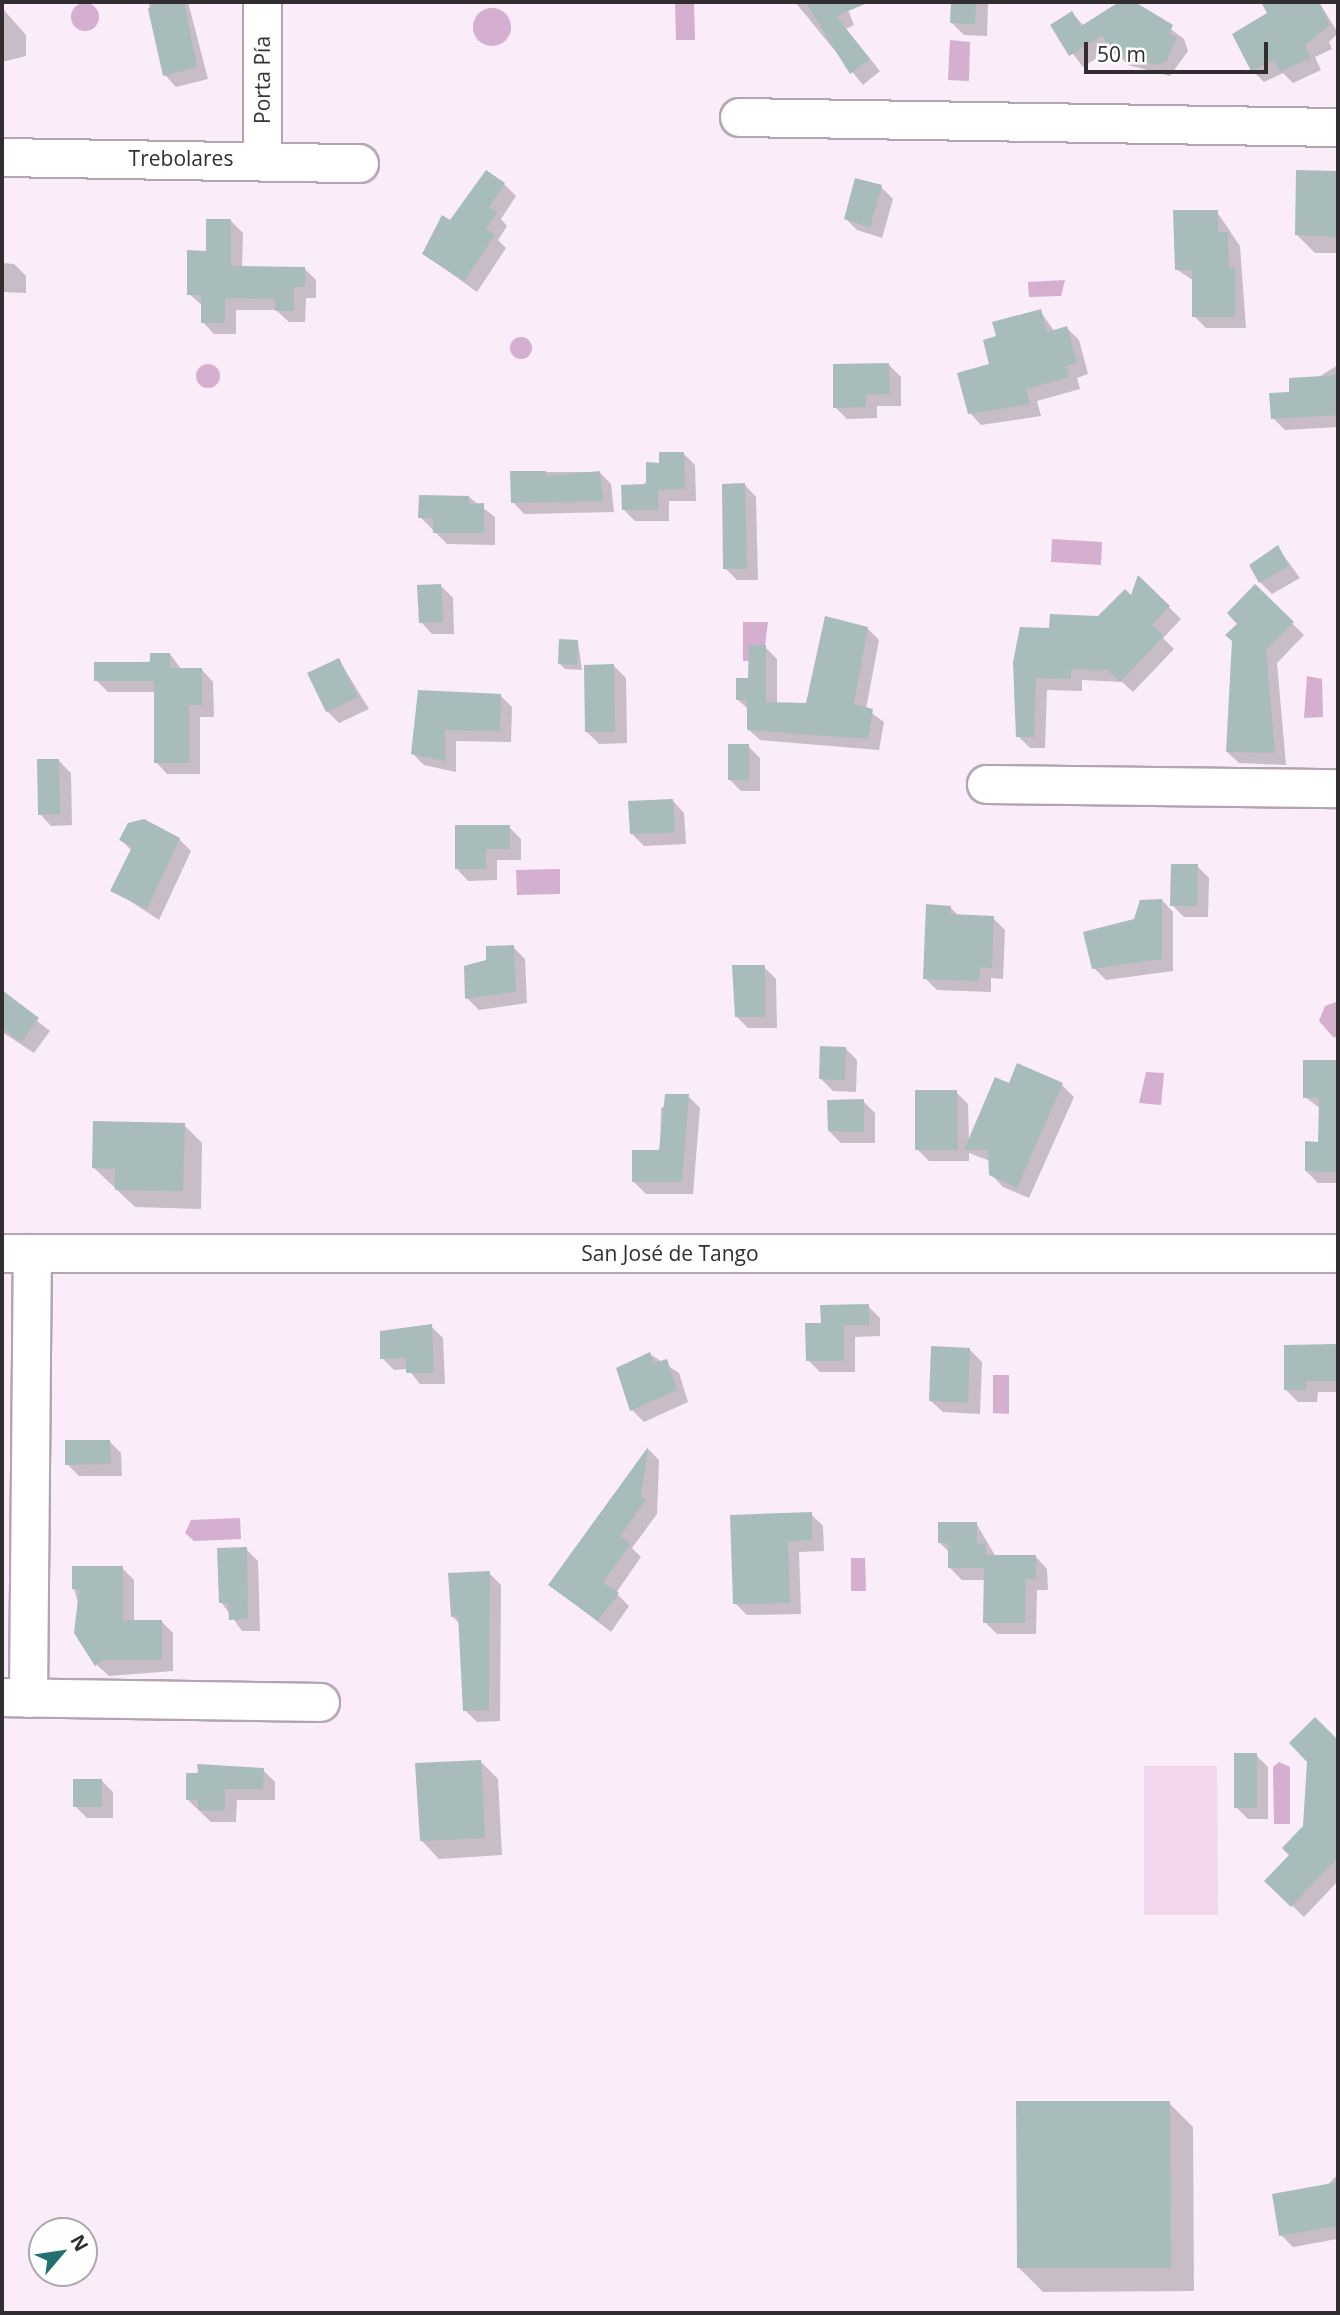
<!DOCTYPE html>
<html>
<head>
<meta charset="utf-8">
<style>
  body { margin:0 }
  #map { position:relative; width:1340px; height:2315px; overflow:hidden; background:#faecf8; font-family:"Open Sans",sans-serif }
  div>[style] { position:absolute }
  .green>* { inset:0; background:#f2d6ee }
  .water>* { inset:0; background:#d4afd0 }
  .round { border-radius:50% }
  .shadow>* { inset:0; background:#0003 }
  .building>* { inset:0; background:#a8bcbc }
  .roads { filter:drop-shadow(2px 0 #b2a5b1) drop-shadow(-2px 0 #b2a5b1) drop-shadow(0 2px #b2a5b1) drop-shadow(0 -2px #b2a5b1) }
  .minor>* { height:37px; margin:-18.5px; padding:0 18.5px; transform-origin:18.5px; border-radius:18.5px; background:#fff }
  span { translate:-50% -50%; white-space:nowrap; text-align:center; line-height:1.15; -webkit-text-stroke:7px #fefefe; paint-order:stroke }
  .street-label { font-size:21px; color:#322d31 }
  .frame { position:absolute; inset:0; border:4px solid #322d31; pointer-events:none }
  .north { position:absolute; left:28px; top:2217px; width:70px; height:70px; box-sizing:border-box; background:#fefefe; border:2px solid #acaaac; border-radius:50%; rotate:61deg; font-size:19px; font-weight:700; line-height:28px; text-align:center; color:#322d31 }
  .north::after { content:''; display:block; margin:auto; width:24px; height:32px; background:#236f70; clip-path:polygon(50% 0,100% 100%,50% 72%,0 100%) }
  .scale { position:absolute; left:1084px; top:42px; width:184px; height:32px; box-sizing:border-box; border:4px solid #322d31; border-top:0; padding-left:9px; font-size:21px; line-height:24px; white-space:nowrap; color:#322d31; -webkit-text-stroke:5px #fefefe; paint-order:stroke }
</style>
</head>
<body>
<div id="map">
  <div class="green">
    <i style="clip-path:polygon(1144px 1766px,1217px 1766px,1218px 1915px,1144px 1915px)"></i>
  </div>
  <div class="water">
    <i style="clip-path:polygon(675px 2px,694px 2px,695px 40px,676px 40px)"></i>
    <i class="round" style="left:71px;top:3px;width:28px;height:28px"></i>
    <i class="round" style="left:473px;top:8px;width:38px;height:38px"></i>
    <i style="clip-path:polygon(950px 40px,970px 42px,969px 81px,948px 80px)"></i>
    <i style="clip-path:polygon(1065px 280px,1061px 296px,1029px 297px,1028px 282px)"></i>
    <i class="round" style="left:510px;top:337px;width:22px;height:22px"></i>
    <i class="round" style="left:196px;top:364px;width:24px;height:24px"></i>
    <i style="clip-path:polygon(1052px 539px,1102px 542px,1101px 565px,1051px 562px)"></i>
    <i style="clip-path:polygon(743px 622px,768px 622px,763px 661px,743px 661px)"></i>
    <i style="clip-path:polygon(1307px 676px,1322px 679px,1323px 717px,1304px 718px)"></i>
    <i style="clip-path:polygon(560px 869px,560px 894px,517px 895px,516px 870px)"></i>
    <i style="clip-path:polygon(1336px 1002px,1338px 1035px,1334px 1038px,1319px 1021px,1325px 1006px)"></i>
    <i style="clip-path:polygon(1146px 1072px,1164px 1073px,1161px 1105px,1139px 1103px)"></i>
    <i style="clip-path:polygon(993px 1375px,1009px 1375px,1009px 1414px,993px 1413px)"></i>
    <i style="clip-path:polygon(240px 1518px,241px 1539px,194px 1541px,185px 1533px,191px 1520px)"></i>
    <i style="clip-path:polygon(851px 1558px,865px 1558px,866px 1591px,851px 1591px)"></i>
    <i style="clip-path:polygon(1279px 1762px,1290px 1767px,1290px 1824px,1274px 1824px,1273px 1767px)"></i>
  </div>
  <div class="shadow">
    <i style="clip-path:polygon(136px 2px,188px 2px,208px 79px,176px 87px,165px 75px,149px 4px)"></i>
    <i style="clip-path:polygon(795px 2px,845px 2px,854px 25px,846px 29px,880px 71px,863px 85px)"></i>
    <i style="clip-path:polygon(953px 2px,988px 2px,987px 36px,964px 35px,952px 23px)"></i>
    <i style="clip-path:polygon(1122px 2px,1135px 2px,1184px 39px,1188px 51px,1170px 76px,1128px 65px,1112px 48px,1083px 67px,1052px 26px,1072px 13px,1084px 26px)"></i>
    <i style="clip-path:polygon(1319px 2px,1338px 33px,1329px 42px,1332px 49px,1315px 57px,1321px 70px,1293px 83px,1283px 73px,1264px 82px,1252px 70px,1269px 13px,1265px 4px)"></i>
    <i style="clip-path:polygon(2px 8px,26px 35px,26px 56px,2px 62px)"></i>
    <i style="clip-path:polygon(1298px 171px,1338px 172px,1338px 253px,1315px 253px,1297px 235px)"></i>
    <i style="clip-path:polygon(504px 184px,516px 196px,501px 219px,507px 226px,498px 240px,506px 248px,477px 292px,424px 254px,450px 223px)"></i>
    <i style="clip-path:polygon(881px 187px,893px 199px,882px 238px,857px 230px,845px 218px)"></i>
    <i style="clip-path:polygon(1217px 212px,1240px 246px,1246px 328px,1206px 328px,1194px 316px,1194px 281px,1176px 269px)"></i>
    <i style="clip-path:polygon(231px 221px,243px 233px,242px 268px,304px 268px,316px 280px,316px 298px,306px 298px,305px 322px,289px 322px,276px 310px,236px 310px,236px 334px,214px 334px,203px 322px,203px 306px,189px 294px)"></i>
    <i style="clip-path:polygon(2px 263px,14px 264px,26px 276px,26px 293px,2px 292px)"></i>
    <i style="clip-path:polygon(1040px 311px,1055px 332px,1067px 328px,1079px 340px,1088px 374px,1077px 378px,1080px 389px,1037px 401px,1041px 416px,981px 425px,970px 413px,991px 365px)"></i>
    <i style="clip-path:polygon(889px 365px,901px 377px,901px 406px,877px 406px,877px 418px,847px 419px,835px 407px)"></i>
    <i style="clip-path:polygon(1338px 365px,1338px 427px,1285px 430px,1273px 418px,1291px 394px)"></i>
    <i style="clip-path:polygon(683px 453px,695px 465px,696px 501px,669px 501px,669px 521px,635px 521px,623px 509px,661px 464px)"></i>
    <i style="clip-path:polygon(546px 472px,599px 472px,611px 484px,614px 512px,524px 514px,513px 502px)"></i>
    <i style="clip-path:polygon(745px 485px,756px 497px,758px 580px,737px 580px,725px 568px)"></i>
    <i style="clip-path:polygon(469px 497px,495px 517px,495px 545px,447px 544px,420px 517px)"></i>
    <i style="clip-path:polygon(1278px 548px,1300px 578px,1272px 594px,1260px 582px)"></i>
    <i style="clip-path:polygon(1139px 578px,1181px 619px,1163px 638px,1174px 649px,1133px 692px,1122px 682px,1082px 680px,1082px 691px,1047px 690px,1045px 748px,1030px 748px,1018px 736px,1051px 630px,1099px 618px,1131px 599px)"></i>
    <i style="clip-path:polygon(441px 586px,453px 598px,454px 634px,432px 634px,421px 622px)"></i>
    <i style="clip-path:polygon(1255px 587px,1304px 635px,1277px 663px,1286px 765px,1239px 763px,1227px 752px,1240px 624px)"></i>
    <i style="clip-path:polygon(867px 628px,879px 640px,866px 709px,884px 722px,879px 750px,760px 740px,748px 729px,749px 710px,738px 700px,765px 647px,777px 659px,777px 704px,808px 705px)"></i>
    <i style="clip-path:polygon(578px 642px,582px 670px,565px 669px,560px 664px)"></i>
    <i style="clip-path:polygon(170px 654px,182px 670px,202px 670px,213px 682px,214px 717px,200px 717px,200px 774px,167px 774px,156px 762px,156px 692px,108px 692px,96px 680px)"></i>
    <i style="clip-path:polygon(339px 660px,369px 709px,339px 723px,327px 711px)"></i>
    <i style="clip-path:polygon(614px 666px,626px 678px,627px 743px,599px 744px,587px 732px)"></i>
    <i style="clip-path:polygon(420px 692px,500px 695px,512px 707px,511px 742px,456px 741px,456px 772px,424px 765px,412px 753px)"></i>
    <i style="clip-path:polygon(748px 746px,760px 758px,760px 791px,741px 791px,729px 779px)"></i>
    <i style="clip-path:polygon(59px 761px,71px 773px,72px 825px,51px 826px,40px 814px)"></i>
    <i style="clip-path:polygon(673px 801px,684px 813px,686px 844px,644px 846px,632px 834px)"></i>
    <i style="clip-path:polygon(509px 827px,521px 839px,521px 860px,497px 860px,497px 880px,468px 881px,457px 869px)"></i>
    <i style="clip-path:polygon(179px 839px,191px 851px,159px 920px,113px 890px,132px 851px,121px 840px)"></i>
    <i style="clip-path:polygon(1197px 866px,1209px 878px,1208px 917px,1184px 917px,1172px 905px)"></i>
    <i style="clip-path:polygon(1162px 900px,1173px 912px,1173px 971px,1106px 980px,1094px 968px)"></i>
    <i style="clip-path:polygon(950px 907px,959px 916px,993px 918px,1005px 930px,1003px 979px,991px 978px,991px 992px,937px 990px,925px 978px)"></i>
    <i style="clip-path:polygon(513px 947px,525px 959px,527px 1003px,479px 1010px,467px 998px,488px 961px)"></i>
    <i style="clip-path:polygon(764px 967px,776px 979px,777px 1028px,748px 1028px,736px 1016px)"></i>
    <i style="clip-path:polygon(2px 993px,50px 1031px,34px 1053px,2px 1032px)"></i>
    <i style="clip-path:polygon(845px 1048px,857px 1060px,856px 1092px,833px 1091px,821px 1079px)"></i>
    <i style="clip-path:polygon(1305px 1061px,1338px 1061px,1338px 1183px,1318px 1183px,1306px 1171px,1320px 1143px,1321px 1109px,1305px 1097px)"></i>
    <i style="clip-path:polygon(1009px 1085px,1062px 1085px,1074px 1097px,1029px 1198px,1003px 1187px,991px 1174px,990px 1161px,969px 1153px,969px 1161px,929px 1161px,917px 1149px,956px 1092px,968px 1104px,969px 1142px)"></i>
    <i style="clip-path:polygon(688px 1096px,700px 1108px,693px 1194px,646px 1194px,634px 1182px,660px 1152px,661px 1108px)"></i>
    <i style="clip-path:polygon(863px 1101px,875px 1113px,875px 1143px,841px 1143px,829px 1131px)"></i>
    <i style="clip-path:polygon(184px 1125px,202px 1143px,201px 1209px,135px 1207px,94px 1168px)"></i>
    <i style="clip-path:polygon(868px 1306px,880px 1318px,880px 1336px,855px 1337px,855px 1372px,820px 1372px,808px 1360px,823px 1325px)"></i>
    <i style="clip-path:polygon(431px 1326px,443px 1338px,445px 1384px,420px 1384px,408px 1369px,394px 1370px,382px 1358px)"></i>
    <i style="clip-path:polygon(1285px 1346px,1338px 1346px,1338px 1392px,1318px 1392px,1317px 1402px,1298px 1402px,1286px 1390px)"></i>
    <i style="clip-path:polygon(970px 1350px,982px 1362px,980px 1414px,943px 1412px,931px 1401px)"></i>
    <i style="clip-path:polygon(650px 1354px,679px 1373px,688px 1402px,644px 1422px,632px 1410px)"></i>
    <i style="clip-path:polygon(109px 1441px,121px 1453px,122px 1476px,79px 1476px,67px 1464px)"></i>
    <i style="clip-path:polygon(648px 1449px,659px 1460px,657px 1514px,632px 1548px,641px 1557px,616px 1593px,629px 1606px,611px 1632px,550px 1585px)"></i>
    <i style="clip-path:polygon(811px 1514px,823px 1526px,824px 1551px,799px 1552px,801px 1614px,747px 1615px,735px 1603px,732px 1516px)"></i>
    <i style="clip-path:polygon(976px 1523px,996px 1557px,1036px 1557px,1047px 1569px,1048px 1590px,1037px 1590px,1036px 1634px,997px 1634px,985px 1622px,985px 1580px,962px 1580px,950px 1568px,950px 1553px,940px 1543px)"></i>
    <i style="clip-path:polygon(246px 1549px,258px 1561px,260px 1631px,242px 1631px,221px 1602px)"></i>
    <i style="clip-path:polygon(122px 1568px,134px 1580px,134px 1621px,161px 1621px,173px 1633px,173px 1671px,109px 1676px,97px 1665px,74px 1589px)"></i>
    <i style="clip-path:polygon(489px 1573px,501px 1585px,500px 1721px,477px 1722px,465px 1710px,460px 1624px,452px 1616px)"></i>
    <i style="clip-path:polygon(1315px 1719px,1338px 1742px,1338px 1881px,1304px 1917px,1267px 1881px,1291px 1855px,1305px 1827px)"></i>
    <i style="clip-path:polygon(1256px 1755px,1268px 1767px,1268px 1819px,1248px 1819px,1236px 1807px)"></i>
    <i style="clip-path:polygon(480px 1761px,498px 1779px,502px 1855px,439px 1859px,421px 1840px)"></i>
    <i style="clip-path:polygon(263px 1770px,275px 1782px,275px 1800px,237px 1800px,236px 1822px,211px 1822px,188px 1800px)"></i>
    <i style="clip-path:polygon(101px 1780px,113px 1792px,113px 1818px,87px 1818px,75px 1806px)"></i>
    <i style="clip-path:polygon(1169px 2103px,1193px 2127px,1194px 2291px,1043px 2292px,1018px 2267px)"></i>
    <i style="clip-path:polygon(1338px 2174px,1338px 2248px,1337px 2239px,1293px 2247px,1281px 2235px)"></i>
  </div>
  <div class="building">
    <i style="clip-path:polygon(155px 2px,184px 2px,197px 67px,163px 76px,148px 9px)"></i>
    <i style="clip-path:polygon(805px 2px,870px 2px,836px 16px,870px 59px,850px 74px)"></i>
    <i style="clip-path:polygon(951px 2px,976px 2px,975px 24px,950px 23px)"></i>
    <i style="clip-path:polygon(1119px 2px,1135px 2px,1173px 25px,1169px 34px,1177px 37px,1167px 60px,1158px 65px,1114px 54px,1102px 36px,1069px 56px,1050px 25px,1072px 11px,1081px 26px)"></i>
    <i style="clip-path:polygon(1261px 2px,1319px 2px,1330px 25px,1305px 45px,1311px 58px,1280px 72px,1274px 60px,1251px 71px,1232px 34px,1267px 13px)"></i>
    <i style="clip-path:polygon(486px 170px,505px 183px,489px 207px,497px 213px,486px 229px,495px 235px,464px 281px,422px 254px,442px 215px,450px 220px)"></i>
    <i style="clip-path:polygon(1296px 170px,1338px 171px,1338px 237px,1295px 235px)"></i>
    <i style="clip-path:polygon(855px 178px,882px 185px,870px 227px,844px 219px)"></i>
    <i style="clip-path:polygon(1173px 210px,1218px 210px,1218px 232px,1228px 232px,1229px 268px,1235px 268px,1235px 317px,1192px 317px,1192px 270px,1175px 270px)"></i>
    <i style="clip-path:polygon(206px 219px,231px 219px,231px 266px,305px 267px,305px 287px,294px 287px,294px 311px,275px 311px,275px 299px,225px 298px,225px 323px,201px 323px,201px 295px,187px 295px,187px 250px,206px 251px)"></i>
    <i style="clip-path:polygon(1041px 309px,1047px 332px,1067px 326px,1077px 363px,1066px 366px,1069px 377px,1026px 389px,1030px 404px,968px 414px,957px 373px,989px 364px,983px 340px,996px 336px,992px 322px)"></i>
    <i style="clip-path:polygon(889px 363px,890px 394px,866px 395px,866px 407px,833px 408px,833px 364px)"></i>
    <i style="clip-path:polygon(1338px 375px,1338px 415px,1271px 419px,1269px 393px,1289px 392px,1289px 378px)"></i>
    <i style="clip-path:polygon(659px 452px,684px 452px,685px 489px,658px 490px,658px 510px,622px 510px,621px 485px,646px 484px,646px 462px,659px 463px)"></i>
    <i style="clip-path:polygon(510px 471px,546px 471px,546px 476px,600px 471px,603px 501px,511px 503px)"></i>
    <i style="clip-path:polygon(745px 483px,747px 569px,723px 569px,722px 484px)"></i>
    <i style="clip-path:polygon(419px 495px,469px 496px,469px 504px,484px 503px,484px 533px,433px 533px,433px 518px,418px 518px)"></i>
    <i style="clip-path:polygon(1278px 545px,1289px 566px,1259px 583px,1249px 565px)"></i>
    <i style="clip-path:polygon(1138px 575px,1170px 606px,1152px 625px,1164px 636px,1120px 682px,1108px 670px,1071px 669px,1071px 679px,1036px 678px,1034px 737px,1016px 737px,1013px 662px,1020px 627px,1049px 628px,1050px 614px,1098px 616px,1125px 589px,1131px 595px)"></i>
    <i style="clip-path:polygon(441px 584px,443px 622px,419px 623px,417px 585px)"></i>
    <i style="clip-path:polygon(1255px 584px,1294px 622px,1266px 650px,1275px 753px,1226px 752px,1232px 641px,1225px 635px,1237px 624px,1227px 613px)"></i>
    <i style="clip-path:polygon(825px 616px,868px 627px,854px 704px,873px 709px,868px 739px,747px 730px,747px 700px,736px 700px,736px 678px,748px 678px,749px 645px,766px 645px,766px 702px,806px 703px)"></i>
    <i style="clip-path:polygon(559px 639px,578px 640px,577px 665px,558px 664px)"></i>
    <i style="clip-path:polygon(150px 653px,170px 653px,170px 668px,202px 668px,202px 705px,189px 705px,189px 763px,154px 763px,154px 681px,94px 681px,94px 662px,150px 662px)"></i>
    <i style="clip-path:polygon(339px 658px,358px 697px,326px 712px,307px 673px)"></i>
    <i style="clip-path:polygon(614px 664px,615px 732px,585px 732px,584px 665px)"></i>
    <i style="clip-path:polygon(418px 690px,501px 694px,500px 731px,445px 730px,445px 761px,411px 754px)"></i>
    <i style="clip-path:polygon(728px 744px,749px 744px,749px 780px,728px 780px)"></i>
    <i style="clip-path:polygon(37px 759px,59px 759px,60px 814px,38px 815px)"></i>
    <i style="clip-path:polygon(673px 799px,675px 833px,630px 834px,628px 801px)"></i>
    <i style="clip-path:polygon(144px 819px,180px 838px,147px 909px,110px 891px,132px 847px,119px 840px,128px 823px)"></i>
    <i style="clip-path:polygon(455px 825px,510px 825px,510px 849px,486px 849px,486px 869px,455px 869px)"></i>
    <i style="clip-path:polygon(1171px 864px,1198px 864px,1197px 906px,1170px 906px)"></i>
    <i style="clip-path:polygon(1162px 899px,1162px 959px,1092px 969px,1083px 932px,1134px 919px,1140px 900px)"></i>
    <i style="clip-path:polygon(926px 904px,951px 906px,950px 914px,994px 916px,992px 968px,980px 967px,979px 981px,923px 979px)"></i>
    <i style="clip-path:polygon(514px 945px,516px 992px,465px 999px,464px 966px,486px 960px,486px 946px)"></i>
    <i style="clip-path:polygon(732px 965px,765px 965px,765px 1017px,735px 1017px)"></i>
    <i style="clip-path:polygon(2px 990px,39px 1018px,21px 1042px,2px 1028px)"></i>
    <i style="clip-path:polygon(820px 1046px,846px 1047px,845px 1080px,819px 1079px)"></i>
    <i style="clip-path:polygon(1303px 1060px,1338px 1060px,1338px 1172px,1305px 1171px,1305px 1141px,1318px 1142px,1319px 1098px,1303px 1098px)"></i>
    <i style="clip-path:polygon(1017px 1063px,1063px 1083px,1017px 1188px,989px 1175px,988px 1150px,964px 1150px,995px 1077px,1009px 1083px)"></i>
    <i style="clip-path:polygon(915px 1090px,957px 1090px,958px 1150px,915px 1150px)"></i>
    <i style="clip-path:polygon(665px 1094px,689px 1094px,682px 1182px,632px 1182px,632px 1150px,659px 1150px)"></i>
    <i style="clip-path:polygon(864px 1099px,864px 1132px,828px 1131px,827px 1100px)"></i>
    <i style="clip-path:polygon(93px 1121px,185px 1123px,183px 1191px,115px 1190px,115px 1169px,92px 1168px)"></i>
    <i style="clip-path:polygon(869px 1304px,869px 1325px,844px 1325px,844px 1361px,806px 1361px,805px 1323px,821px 1323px,820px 1305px)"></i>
    <i style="clip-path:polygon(432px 1324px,434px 1373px,406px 1373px,406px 1358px,380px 1359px,380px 1331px)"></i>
    <i style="clip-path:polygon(1338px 1344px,1338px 1381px,1306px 1381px,1306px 1390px,1284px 1390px,1284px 1345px)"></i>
    <i style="clip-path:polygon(931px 1346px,970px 1348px,968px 1403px,929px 1401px)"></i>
    <i style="clip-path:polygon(650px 1352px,654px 1363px,667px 1359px,677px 1390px,630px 1411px,616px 1368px)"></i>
    <i style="clip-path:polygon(65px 1440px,110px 1440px,111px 1464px,65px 1465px)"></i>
    <i style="clip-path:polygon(648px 1447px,641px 1497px,646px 1500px,620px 1536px,631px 1544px,603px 1582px,619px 1593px,598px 1621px,548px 1585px)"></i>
    <i style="clip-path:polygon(812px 1512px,812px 1540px,788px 1541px,790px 1603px,733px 1604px,730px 1515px)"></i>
    <i style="clip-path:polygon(938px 1522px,977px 1522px,977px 1544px,986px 1543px,986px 1555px,1036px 1555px,1036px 1579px,1026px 1579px,1025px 1623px,983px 1623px,984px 1568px,948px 1568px,948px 1543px,938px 1543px)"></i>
    <i style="clip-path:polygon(247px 1547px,248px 1619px,229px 1620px,228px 1603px,219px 1603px,217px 1548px)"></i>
    <i style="clip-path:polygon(72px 1566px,123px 1566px,123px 1620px,162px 1620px,162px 1660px,104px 1660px,95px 1666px,74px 1633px,79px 1590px,72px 1589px)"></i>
    <i style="clip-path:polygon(490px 1571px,489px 1710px,463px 1711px,458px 1616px,451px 1617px,448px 1573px)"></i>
    <i style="clip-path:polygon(1315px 1717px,1338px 1740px,1338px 1857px,1291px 1907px,1264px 1881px,1289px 1855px,1282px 1848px,1303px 1826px,1307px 1762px,1289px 1743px)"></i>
    <i style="clip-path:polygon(1234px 1753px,1257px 1753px,1257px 1808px,1234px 1808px)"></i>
    <i style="clip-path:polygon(481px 1760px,485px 1838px,420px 1841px,415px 1763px)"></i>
    <i style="clip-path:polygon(197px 1764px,264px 1768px,263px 1789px,225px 1789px,225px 1811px,198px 1810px,198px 1800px,186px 1800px,186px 1773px,198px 1773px)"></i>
    <i style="clip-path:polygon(73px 1779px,102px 1779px,102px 1807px,73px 1807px)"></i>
    <i style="clip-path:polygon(1016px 2101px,1170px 2101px,1171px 2268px,1017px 2268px)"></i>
    <i style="clip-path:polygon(1338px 2182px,1338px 2226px,1279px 2236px,1272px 2194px)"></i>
  </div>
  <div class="roads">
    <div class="minor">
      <i style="left:739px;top:117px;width:599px;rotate:0.96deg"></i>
      <i style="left:2px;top:157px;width:357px;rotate:1deg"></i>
      <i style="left:262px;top:158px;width:156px;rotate:-90deg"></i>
      <i style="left:986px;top:784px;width:352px;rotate:0.7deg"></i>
      <i style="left:2px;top:1253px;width:1336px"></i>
      <i style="left:2px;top:1697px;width:318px;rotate:0.9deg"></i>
      <i style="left:28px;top:1698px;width:445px;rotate:-89.5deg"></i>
    </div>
  </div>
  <div class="street-label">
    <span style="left:262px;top:80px;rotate:-90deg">Porta Pía</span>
    <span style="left:181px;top:158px">Trebolares</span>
    <span style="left:670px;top:1253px">San José de Tango</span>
  </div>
  <div class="frame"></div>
  <div class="north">N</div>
  <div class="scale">50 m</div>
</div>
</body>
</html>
